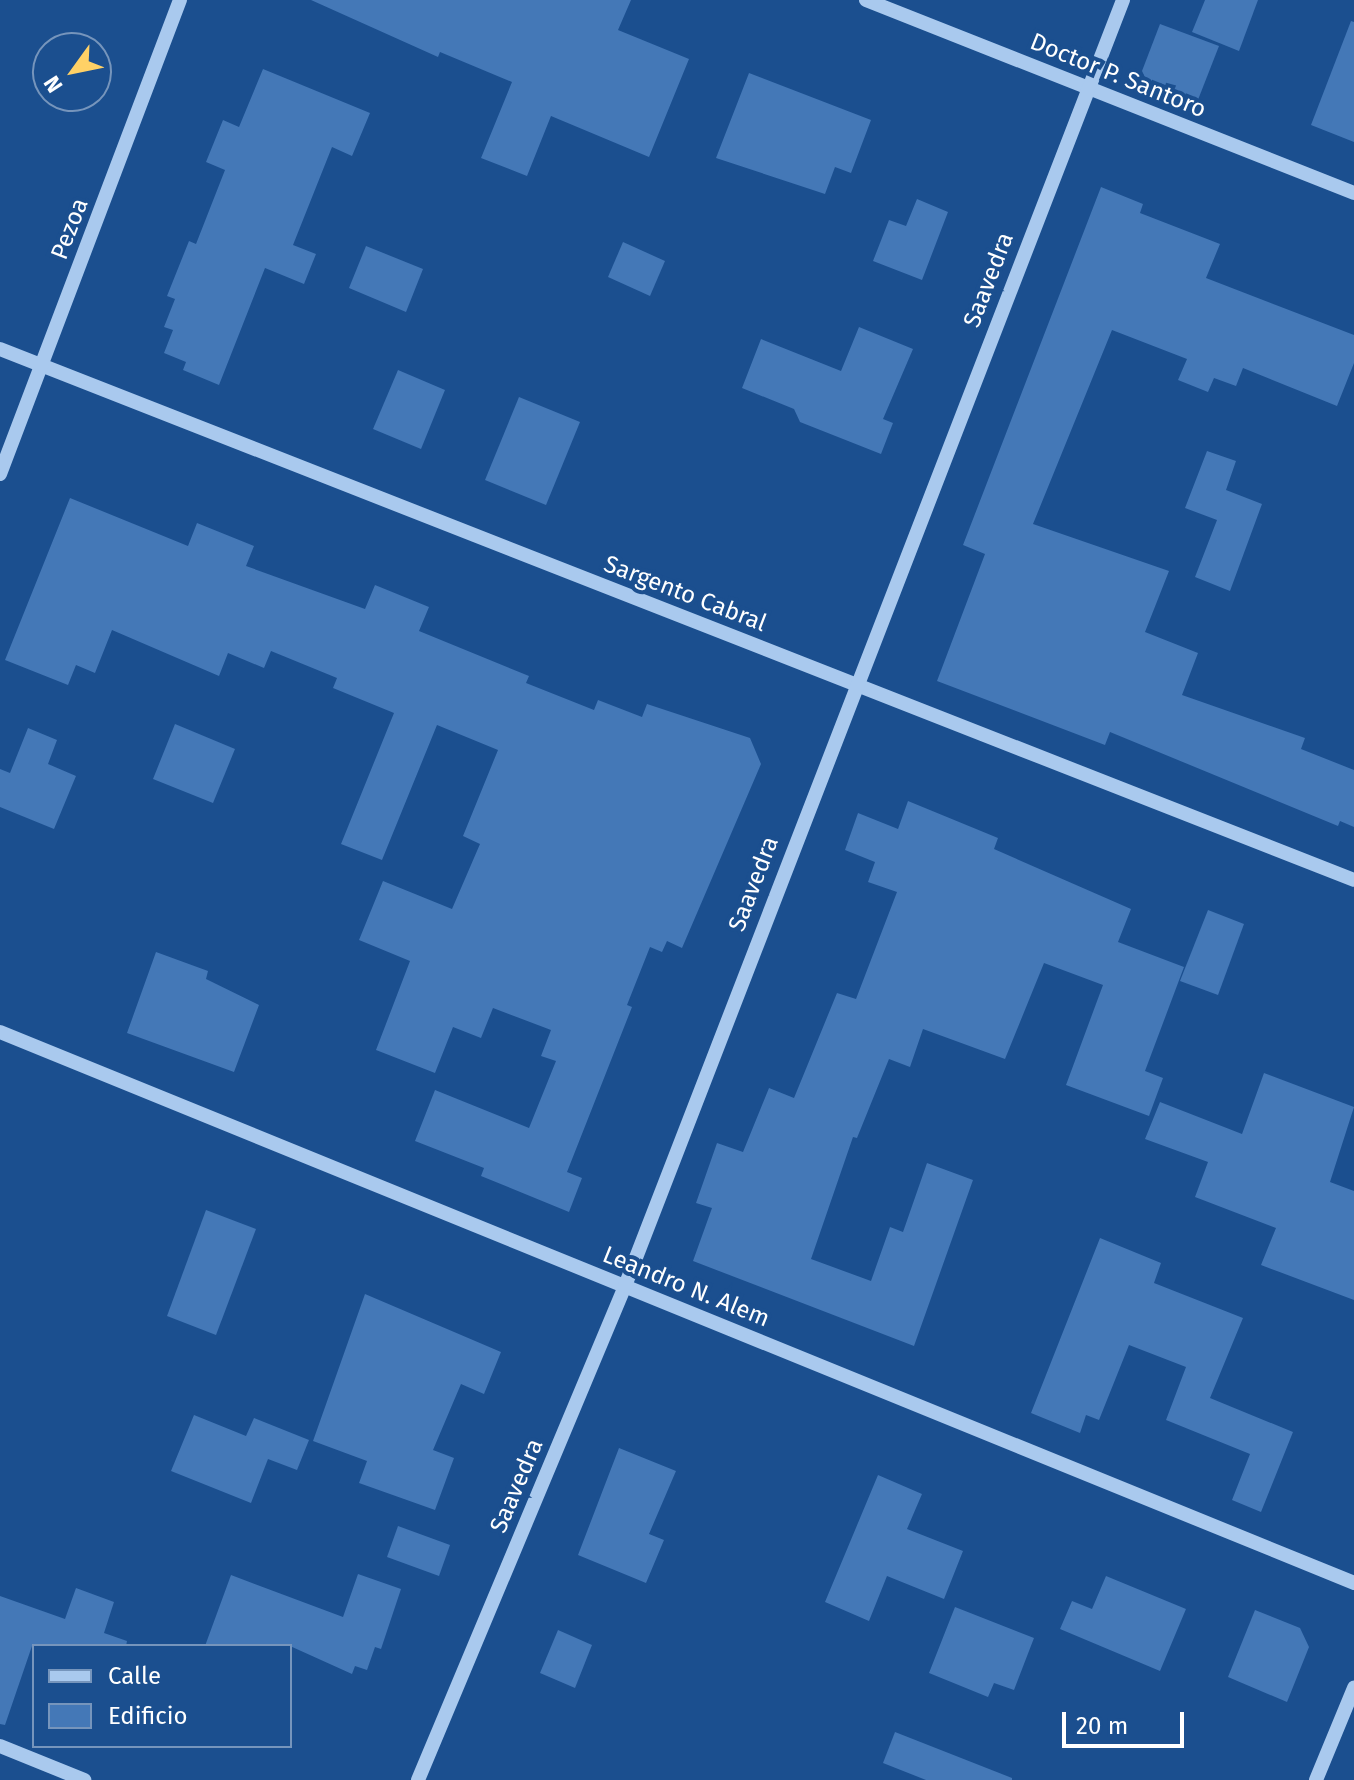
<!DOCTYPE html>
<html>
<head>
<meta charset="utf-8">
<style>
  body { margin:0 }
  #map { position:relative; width:1354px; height:1780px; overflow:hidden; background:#1b4f8f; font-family:"Fira Sans",sans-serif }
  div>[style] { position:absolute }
  .building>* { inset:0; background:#4478b7 }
  .minor>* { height:14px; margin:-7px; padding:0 7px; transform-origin:7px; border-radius:7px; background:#a9c9ee }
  span { translate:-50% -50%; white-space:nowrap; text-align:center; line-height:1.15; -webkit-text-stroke:8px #1b4f8f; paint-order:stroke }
  .street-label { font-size:24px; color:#fff }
  .legend { position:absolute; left:32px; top:1644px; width:260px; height:104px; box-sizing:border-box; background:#1b4f8f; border:2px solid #7695bc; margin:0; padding:10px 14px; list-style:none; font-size:24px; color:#fff }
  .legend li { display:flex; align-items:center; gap:16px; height:40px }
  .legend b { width:40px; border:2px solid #7695bc }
  .north { position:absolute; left:32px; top:32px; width:80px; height:80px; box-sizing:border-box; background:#1b4f8f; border:2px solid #7695bc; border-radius:50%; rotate:237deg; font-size:22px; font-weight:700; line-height:32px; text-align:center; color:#fff }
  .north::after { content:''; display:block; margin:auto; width:28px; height:36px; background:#ffd166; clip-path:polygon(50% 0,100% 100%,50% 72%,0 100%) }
  .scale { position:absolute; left:1062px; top:1712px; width:122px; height:36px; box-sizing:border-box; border:4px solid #fff; border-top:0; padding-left:10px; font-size:24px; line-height:28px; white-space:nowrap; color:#fff; -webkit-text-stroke:6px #1b4f8f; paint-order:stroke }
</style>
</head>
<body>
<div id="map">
  <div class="building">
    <i style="clip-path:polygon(311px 0,631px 0,618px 30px,689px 59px,649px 157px,551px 116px,527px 176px,481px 158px,512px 82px,440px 52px,438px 57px)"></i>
    <i style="clip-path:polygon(1205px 0,1258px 0,1239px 51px,1192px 32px)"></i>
    <i style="clip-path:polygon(1351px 21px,1354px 22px,1354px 142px,1311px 125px)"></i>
    <i style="clip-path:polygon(1160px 24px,1219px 46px,1194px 110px,1153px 94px,1142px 71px)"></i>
    <i style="clip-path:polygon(263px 69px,370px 113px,352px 156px,332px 147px,293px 245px,316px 254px,304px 284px,265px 268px,219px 385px,183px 370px,186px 362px,164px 353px,173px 330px,164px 327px,175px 299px,167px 296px,189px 241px,196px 244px,225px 170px,206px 162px,223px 120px,239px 127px)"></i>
    <i style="clip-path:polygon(749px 73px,871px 120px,851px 173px,835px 167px,825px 194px,716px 158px)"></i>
    <i style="clip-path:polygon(1101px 187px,1143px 204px,1140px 213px,1220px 244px,1206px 278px,1354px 335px,1354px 363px,1337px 406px,1243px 368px,1236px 386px,1214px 378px,1208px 392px,1178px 380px,1187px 359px,1112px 330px,1033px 524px,1169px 571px,1145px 632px,1198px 653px,1182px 695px,1305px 738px,1301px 749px,1354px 770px,1354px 827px,1340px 821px,1338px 826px,1110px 732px,1105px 745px,937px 681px,985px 554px,963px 545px)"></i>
    <i style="clip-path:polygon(917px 199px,948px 212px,922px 280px,873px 261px,889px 220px,906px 226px)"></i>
    <i style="clip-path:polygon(623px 242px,665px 261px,650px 296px,608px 277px)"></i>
    <i style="clip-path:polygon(366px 246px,423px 269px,406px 312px,349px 288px)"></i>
    <i style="clip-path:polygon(859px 327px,913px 349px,883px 419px,893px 423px,881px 454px,800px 422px,794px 409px,742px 388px,761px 339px,841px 371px)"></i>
    <i style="clip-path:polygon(398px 370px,445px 390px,421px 449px,373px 429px)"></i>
    <i style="clip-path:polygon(519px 397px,580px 422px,546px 505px,485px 480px)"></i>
    <i style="clip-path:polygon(1207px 451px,1236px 461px,1226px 490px,1262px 504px,1230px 591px,1195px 577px,1217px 520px,1185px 508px)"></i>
    <i style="clip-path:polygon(70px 498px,188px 546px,197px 523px,254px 546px,246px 566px,365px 609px,375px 585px,429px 607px,419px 631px,529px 676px,526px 683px,594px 710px,598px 700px,642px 717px,647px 704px,750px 738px,761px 764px,682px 948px,667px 941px,662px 952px,650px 947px,627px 1005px,632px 1007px,567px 1172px,582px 1178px,569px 1212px,481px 1176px,484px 1168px,415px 1141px,435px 1090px,529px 1128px,556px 1061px,541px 1056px,551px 1030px,493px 1008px,481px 1038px,453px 1027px,435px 1073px,376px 1050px,410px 961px,359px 940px,383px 881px,452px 909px,480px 844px,463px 836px,498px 750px,437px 725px,382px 860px,341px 844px,394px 713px,333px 688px,337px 678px,271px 651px,264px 668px,228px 653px,219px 676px,112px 630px,95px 673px,76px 665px,68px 685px,5px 660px)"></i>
    <i style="clip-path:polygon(175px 724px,235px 749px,213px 803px,153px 779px)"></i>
    <i style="clip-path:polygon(28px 728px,57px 740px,48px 764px,76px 776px,54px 829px,0 807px,0 769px,10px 773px)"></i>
    <i style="clip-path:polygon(908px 801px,998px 838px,994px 849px,1131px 909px,1118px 942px,1184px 967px,1145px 1071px,1163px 1078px,1149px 1116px,1066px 1085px,1103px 985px,1044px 963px,1005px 1059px,923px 1029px,910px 1067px,889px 1059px,857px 1138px,853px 1137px,811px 1259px,871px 1281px,890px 1227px,903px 1232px,927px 1163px,973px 1180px,914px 1346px,693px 1261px,712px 1208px,696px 1203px,717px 1143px,743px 1152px,769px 1088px,794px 1098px,837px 993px,856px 999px,897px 892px,868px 882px,875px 862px,845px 850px,858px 813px,898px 829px)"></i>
    <i style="clip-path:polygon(1208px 910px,1244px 924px,1218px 995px,1180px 981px)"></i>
    <i style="clip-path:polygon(156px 952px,208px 971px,206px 979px,259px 1005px,234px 1072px,127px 1033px)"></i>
    <i style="clip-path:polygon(1264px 1073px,1354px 1107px,1330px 1182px,1354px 1191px,1354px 1300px,1261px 1265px,1276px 1228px,1195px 1197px,1208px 1162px,1145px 1139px,1160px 1102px,1242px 1134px)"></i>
    <i style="clip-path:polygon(206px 1210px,256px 1229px,216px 1335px,167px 1316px)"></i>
    <i style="clip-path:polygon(1100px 1238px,1161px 1263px,1154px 1283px,1243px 1318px,1210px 1398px,1293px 1432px,1261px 1512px,1232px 1500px,1250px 1454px,1166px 1420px,1186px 1367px,1129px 1345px,1099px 1420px,1086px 1415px,1080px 1433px,1031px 1413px)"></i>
    <i style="clip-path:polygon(365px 1294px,501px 1352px,484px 1394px,461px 1384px,433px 1450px,454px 1458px,435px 1510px,359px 1483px,367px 1461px,313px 1441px)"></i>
    <i style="clip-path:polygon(194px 1415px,246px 1436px,254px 1418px,309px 1440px,297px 1470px,268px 1459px,251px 1503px,171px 1471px)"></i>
    <i style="clip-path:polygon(619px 1448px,676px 1471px,649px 1534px,664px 1540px,646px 1583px,578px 1555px)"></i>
    <i style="clip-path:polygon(878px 1475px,922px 1494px,907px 1529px,963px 1551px,944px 1599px,887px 1576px,869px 1621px,825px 1602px)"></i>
    <i style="clip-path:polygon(398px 1526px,450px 1545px,439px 1576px,387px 1557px)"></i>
    <i style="clip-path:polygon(358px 1574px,401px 1589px,381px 1649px,375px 1647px,367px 1670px,355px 1666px,352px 1674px,290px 1646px,205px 1646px,231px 1575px,343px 1617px)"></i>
    <i style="clip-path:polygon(1106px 1576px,1186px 1609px,1160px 1671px,1060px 1629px,1072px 1601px,1092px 1609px)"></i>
    <i style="clip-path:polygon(76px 1588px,114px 1602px,104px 1633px,127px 1641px,126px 1646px,32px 1646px,5px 1725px,0 1724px,0 1596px,65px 1619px)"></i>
    <i style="clip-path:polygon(955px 1607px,1034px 1638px,1014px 1690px,994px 1683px,988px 1697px,929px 1673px)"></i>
    <i style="clip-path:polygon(1255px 1610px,1300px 1628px,1309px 1647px,1287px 1702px,1228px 1677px)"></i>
    <i style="clip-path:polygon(558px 1630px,592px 1645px,575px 1688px,540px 1673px)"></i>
    <i style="clip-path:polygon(895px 1732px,1012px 1778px,1012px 1780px,926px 1780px,883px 1763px)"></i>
  </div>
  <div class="minor">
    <i style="left:866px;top:0;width:525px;rotate:21.58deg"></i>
    <i style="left:0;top:349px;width:1454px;rotate:21.41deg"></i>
    <i style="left:0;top:474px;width:507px;rotate:-69.21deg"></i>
    <i style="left:0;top:1032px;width:1462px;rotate:22.14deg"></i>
    <i style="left:0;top:1746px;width:91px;rotate:22deg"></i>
    <i style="left:418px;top:1780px;width:536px;rotate:-67.26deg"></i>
    <i style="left:625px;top:1286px;width:1379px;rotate:-68.83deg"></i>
    <i style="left:1316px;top:1780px;width:100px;rotate:-67.6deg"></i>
  </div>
  <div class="street-label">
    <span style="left:1118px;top:76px;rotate:22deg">Doctor P. Santoro</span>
    <span style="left:70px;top:229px;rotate:-69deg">Pezoa</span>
    <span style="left:989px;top:280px;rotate:-69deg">Saavedra</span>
    <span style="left:685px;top:594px;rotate:21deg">Sargento Cabral</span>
    <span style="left:754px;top:884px;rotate:-69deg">Saavedra</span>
    <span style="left:686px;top:1287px;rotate:22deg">Leandro N. Alem</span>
    <span style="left:517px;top:1486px;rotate:-67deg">Saavedra</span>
  </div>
  <ul class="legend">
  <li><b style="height:10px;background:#a9c9ee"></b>Calle</li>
  <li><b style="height:22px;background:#4478b7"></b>Edificio</li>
  </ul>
  <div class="north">N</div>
  <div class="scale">20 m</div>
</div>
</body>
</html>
